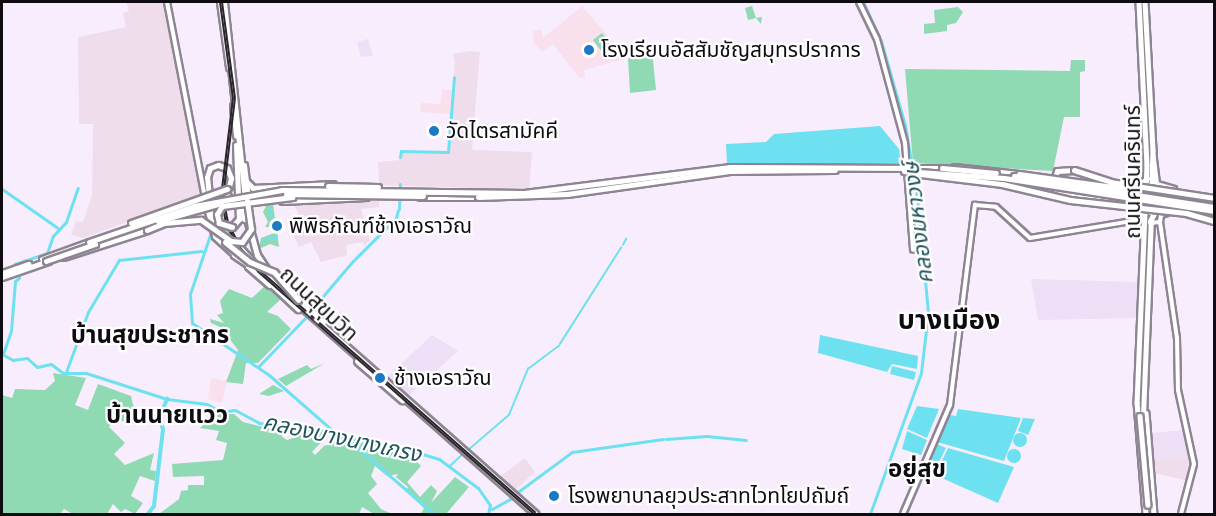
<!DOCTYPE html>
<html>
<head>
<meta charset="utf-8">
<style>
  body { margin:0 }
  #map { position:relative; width:1216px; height:516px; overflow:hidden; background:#f8edfd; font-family:"Work Sans","Noto Sans Thai",sans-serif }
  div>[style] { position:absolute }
  .built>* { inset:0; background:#eddff5 }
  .industrial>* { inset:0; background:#f0ddec }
  .education>* { inset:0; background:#f8e0ec }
  .green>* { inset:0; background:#8fd9b3 }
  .water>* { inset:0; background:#6ee1f1 }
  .round { border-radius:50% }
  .stream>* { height:1.5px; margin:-0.75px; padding:0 0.75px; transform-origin:0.75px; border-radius:0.75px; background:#6ee1f1 }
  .canal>* { height:3px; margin:-1.5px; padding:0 1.5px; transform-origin:1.5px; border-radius:1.5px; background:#6ee1f1 }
  .river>* { height:4px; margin:-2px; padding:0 2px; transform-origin:2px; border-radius:2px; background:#6ee1f1 }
  .roads { filter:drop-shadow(2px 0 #8e8593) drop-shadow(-2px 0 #8e8593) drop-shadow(0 2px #8e8593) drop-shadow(0 -2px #8e8593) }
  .secondary>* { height:4px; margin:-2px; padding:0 2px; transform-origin:2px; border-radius:2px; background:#fff }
  .primary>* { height:4.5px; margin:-2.25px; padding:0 2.25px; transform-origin:2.25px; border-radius:2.25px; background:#fff }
  .highway>* { height:5px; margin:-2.5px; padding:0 2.5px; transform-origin:2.5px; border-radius:2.5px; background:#fff }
  .rail>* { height:4px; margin-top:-2px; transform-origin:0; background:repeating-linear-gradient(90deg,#fff 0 4.5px,#2a262c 0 9px); box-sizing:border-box; border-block:2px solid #2a262c }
  .bridges { filter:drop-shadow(2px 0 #8e8593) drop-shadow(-2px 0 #8e8593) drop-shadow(0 2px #8e8593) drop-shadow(0 -2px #8e8593) }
  .primary-bridge>* { height:4.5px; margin:-2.25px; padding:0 2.25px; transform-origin:2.25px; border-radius:2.25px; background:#fff }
  .highway-bridge>* { height:5px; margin:-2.5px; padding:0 2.5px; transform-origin:2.5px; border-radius:2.5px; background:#fff }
  .dots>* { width:16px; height:16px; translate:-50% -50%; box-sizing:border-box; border:3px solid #fff; border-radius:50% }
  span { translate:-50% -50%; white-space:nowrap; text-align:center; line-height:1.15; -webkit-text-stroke:4.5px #fff; paint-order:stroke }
  .poi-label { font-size:21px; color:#0f0c11 }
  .left { translate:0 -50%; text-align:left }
  .street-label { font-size:21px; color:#0f0c11 }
  .water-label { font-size:22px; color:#21545a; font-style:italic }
  .quarter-label { font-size:24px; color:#0f0c11; font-weight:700 }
  .district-label { font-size:27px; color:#0f0c11; font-weight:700 }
  .frame { position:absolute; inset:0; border:3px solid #0f0c11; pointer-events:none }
</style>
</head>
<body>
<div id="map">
  <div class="built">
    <i style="clip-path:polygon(368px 39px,373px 56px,361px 57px,357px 42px)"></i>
    <i style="clip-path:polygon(1031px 279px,1139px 282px,1137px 318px,1038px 320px)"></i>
    <i style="clip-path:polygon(432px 335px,458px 351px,407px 397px,386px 378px)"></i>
    <i style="clip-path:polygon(1186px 430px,1191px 457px,1153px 460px,1149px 433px)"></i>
  </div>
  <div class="industrial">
    <i style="clip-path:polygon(126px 2px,166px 2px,202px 195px,83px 238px,71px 235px,76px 221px,83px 222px,92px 195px,93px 124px,79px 124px,78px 37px,126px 27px,123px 13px,129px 11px)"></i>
    <i style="clip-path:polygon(469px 51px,480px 52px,472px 150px,532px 152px,529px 190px,379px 185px,378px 162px,399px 160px,402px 151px,447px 151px,455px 62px,453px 54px)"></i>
    <i style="clip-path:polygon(379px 199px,379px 207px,361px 209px,370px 240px,364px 246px,363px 242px,346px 245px,347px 255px,321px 262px,311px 242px,299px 247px,290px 227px,302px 221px,293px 203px)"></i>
    <i style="clip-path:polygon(1191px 457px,1189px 481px,1154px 473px,1153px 460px)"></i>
    <i style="clip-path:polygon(525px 458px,535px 472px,513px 492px,497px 479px)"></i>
  </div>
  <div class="education">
    <i style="clip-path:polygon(582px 6px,627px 58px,584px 70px,585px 78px,579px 78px,553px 44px,542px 52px,534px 43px,533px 31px,541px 30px,543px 38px)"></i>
    <i style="clip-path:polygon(442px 90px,452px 90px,450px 114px,420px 112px,421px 103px,440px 104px)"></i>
    <i style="clip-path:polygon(211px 378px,227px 381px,222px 403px,208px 399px)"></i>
    <i style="clip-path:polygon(892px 461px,920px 472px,915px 485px,889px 474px)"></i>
  </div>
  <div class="green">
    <i style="clip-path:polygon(752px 6px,756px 18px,762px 17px,761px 24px,756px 18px,748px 20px,745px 8px)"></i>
    <i style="clip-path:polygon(958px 7px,963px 12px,956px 23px,947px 25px,947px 31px,924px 34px,924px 24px,935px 23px,934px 10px)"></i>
    <i style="clip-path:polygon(602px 33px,616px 49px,606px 57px,593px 40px)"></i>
    <i style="clip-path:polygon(645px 43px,652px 50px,656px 90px,630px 93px,628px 59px)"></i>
    <i style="clip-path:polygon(1071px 60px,1085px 60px,1085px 71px,1080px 72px,1080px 117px,1064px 117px,1053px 171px,913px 163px,905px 69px,1070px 71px)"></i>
    <i style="clip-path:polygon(273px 204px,279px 247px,270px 244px,259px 249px,261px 238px,274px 233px,272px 227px,265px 227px,268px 222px,263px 212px,266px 206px,263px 205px)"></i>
    <i style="clip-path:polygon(266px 285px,281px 299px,267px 312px,278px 316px,291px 329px,258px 363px,246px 363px,243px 384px,226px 382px,238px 350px,228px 337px,224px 341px,219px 334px,222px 328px,211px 323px,210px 319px,224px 323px,217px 315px,223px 313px,220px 301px,229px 289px,252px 298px)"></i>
    <i style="clip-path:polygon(325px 363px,286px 386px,278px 379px,307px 365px,311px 369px)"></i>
    <i style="clip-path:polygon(53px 373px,86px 378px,75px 405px,88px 410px,98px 384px,131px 396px,138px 425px,115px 419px,109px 427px,125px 443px,114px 454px,125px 465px,154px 453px,150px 470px,156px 471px,155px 481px,140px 476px,131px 496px,143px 503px,135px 514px,125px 509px,121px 512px,113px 504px,107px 514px,73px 514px,64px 509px,60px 514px,2px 514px,2px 395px,12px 398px,15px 389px,45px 390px,55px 381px)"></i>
    <i style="clip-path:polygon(273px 385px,284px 391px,269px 396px,259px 394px)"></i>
    <i style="clip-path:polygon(215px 414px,234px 414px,243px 422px,288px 433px,281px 436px,287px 440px,296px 437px,292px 431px,304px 429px,330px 433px,312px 452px,315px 455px,324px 446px,338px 441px,369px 443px,416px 456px,413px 458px,421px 466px,407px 482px,420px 497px,431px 485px,437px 491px,431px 503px,455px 477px,469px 487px,446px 514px,421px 514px,424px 508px,405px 491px,408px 487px,396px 477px,398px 474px,387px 476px,375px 466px,371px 476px,377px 484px,368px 493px,381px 509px,392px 514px,374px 514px,362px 507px,359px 514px,159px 514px,179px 499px,181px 491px,188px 490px,188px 485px,204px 485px,204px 476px,173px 477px,172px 464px,223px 460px,227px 443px,216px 440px,219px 431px,200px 428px)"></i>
  </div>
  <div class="water">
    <i style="clip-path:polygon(880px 126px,899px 149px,901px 164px,727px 163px,726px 144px,766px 142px,774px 134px)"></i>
    <i style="clip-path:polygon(820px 335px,918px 356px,917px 369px,892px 364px,887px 372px,818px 353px)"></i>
    <i style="clip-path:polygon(892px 366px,916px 372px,914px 380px,890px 374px)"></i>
    <i style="clip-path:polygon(917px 406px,939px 409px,927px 438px,907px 429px)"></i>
    <i style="clip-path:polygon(958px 409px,1021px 418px,1004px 461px,937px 442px,950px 415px,956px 416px)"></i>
    <i style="clip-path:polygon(1023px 418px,1035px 419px,1028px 435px,1018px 431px)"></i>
    <i style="clip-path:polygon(907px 431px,927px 440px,921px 455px,902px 449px)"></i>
    <i class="round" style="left:1013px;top:433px;width:14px;height:14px"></i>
    <i style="clip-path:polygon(937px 444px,946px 448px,933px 474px,926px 466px)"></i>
    <i style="clip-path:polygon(948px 448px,1014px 467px,998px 503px,935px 475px)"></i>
    <i class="round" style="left:1007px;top:449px;width:14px;height:14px"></i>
  </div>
  <div class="stream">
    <i style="left:263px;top:240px;width:14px;rotate:-8deg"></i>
    <i style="left:277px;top:238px;width:30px;rotate:-104deg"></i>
    <i style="left:623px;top:245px;width:7px;rotate:-63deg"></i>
    <i style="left:560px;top:344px;width:114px;rotate:-57.6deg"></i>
    <i style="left:467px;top:451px;width:55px;rotate:-40.6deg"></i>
    <i style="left:509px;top:415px;width:50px;rotate:-67.6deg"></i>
    <i style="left:528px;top:369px;width:39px;rotate:-37deg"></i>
    <i style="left:449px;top:467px;width:18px;rotate:-43deg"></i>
  </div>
  <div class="canal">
    <i style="left:863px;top:2px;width:43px;rotate:65.2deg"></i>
    <i style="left:881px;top:41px;width:87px;rotate:74.1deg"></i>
    <i style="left:905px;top:125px;width:72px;rotate:80.4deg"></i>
    <i style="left:917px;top:196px;width:118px;rotate:84.6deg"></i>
    <i style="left:928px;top:313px;width:60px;rotate:96.7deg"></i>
    <i style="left:921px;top:373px;width:150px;rotate:109.9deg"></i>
    <i style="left:400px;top:157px;width:6px;rotate:-81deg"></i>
    <i style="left:401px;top:151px;width:47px;rotate:1.2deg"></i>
    <i style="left:448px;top:152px;width:75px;rotate:-85.4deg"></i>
    <i style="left:2px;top:189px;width:68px;rotate:34.9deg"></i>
    <i style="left:399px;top:209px;width:25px;rotate:-88deg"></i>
    <i style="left:211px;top:232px;width:65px;rotate:108.7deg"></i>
    <i style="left:190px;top:294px;width:29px;rotate:86deg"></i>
    <i style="left:192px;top:323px;width:93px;rotate:34deg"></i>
    <i style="left:269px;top:375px;width:85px;rotate:41.2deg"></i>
    <i style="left:353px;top:261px;width:61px;rotate:-45deg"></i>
    <i style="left:396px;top:218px;width:8px;rotate:-76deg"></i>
    <i style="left:312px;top:309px;width:62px;rotate:-49.6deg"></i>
    <i style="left:2px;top:354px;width:13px;rotate:29deg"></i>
    <i style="left:13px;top:360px;width:14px;rotate:-8deg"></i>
    <i style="left:27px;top:358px;width:13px;rotate:42deg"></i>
    <i style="left:37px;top:367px;width:14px;rotate:-12deg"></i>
    <i style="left:51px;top:364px;width:15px;rotate:37deg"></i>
    <i style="left:63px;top:373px;width:23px"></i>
    <i style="left:86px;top:373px;width:85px;rotate:17.8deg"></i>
    <i style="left:167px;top:399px;width:40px;rotate:7.1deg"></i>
    <i style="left:207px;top:404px;width:16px;rotate:30deg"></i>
    <i style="left:221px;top:412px;width:14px;rotate:-8deg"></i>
    <i style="left:235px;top:410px;width:27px;rotate:28deg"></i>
    <i style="left:259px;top:423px;width:71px;rotate:6.4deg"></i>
    <i style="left:330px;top:431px;width:17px;rotate:24deg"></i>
    <i style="left:346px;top:438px;width:47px;rotate:8.7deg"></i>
    <i style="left:392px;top:445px;width:49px;rotate:16.6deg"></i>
    <i style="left:439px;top:459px;width:49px;rotate:36.6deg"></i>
    <i style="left:478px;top:488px;width:21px;rotate:55deg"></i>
    <i style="left:490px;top:505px;width:9px;rotate:103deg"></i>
    <i style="left:3px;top:354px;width:24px;rotate:-71deg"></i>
    <i style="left:11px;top:331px;width:50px;rotate:-85.4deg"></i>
    <i style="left:15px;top:281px;width:5px;rotate:-37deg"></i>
    <i style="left:19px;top:278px;width:15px;rotate:-106deg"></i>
    <i style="left:15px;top:264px;width:34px;rotate:-19deg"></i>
    <i style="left:47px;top:253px;width:18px;rotate:-71deg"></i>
    <i style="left:53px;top:236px;width:19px;rotate:-47deg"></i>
    <i style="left:66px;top:222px;width:36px;rotate:-71deg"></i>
    <i style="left:258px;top:367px;width:68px;rotate:-46.2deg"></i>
    <i style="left:66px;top:372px;width:64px;rotate:-69.9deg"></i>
    <i style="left:88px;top:312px;width:61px;rotate:-59.2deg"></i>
    <i style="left:119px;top:260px;width:83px;rotate:-6.2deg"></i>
    <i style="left:346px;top:438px;width:116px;rotate:40.8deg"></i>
    <i style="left:666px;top:439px;width:41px;rotate:-4.2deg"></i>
    <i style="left:707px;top:436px;width:39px;rotate:6deg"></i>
    <i style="left:515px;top:494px;width:71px;rotate:-36.4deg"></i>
    <i style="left:572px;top:452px;width:92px;rotate:-8.1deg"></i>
    <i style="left:492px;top:509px;width:21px;rotate:-29deg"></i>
  </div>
  <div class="river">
    <i style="left:148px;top:514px;width:10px;rotate:-53deg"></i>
    <i style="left:154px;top:506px;width:78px;rotate:-83.3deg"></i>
    <i style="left:163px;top:429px;width:12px;rotate:-110deg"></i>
    <i style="left:159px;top:418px;width:21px;rotate:-67deg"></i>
  </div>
  <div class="roads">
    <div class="secondary">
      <i style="left:167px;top:2px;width:200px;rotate:79deg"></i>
      <i style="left:859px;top:2px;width:41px;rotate:64.1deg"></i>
      <i style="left:877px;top:39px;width:108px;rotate:74.9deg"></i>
      <i style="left:905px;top:143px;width:107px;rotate:85.7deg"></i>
      <i style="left:1153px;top:151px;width:33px;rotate:83deg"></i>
      <i style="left:1157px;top:184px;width:18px;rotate:16deg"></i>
      <i style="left:206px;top:205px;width:33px;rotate:74deg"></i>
      <i style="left:215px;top:237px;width:28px;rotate:42deg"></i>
      <i style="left:1160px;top:222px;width:7px;rotate:-82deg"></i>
      <i style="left:1161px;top:215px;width:6px;rotate:-18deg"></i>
      <i style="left:1150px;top:223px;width:10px;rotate:-6deg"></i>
      <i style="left:1160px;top:222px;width:117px;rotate:81.7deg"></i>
      <i style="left:1177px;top:338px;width:52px;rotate:88.9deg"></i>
      <i style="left:1178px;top:390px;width:76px;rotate:77.8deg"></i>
      <i style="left:1194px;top:464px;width:52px;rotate:104.6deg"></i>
      <i style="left:248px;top:267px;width:29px;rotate:41deg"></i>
      <i style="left:903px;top:514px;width:119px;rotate:-66.7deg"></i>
      <i style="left:950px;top:405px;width:202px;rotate:-82.9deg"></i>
      <i style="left:975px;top:205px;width:21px;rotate:5deg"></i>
      <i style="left:996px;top:207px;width:46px;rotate:42.4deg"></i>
      <i style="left:1030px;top:238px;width:116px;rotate:-9.5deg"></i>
    </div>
    <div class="primary">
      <i style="left:1139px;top:2px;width:163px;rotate:87.2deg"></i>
      <i style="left:1147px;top:165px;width:237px;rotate:92.4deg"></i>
      <i style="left:1137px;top:402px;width:112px;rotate:85.4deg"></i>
      <i style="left:1145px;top:2px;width:148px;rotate:86.9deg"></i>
      <i style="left:1153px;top:150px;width:62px;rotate:91.8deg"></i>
      <i style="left:1146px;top:413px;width:101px;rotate:85.5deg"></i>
      <i style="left:1143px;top:416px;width:196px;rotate:-87.7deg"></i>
    </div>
    <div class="highway">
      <i style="left:220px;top:2px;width:66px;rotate:82.1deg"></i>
      <i style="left:224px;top:2px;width:199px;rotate:83.9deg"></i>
      <i style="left:233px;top:106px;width:30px;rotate:84deg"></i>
      <i style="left:244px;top:165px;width:35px;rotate:83deg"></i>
      <i style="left:954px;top:167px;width:65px;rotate:6.1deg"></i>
      <i style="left:908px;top:168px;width:37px"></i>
      <i style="left:1074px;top:170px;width:17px;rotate:177deg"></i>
      <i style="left:1057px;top:171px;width:13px;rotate:108deg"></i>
      <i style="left:1053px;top:183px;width:9px;rotate:63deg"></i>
      <i style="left:1057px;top:191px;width:82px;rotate:8.4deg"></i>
      <i style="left:1138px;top:203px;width:13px;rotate:63deg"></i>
      <i style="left:1153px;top:178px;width:15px;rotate:70deg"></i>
      <i style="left:1158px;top:192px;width:57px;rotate:10.1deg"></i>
      <i style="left:247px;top:182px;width:8px;rotate:45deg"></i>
      <i style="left:253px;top:188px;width:80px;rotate:-2.9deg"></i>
      <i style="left:1004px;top:182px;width:27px;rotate:13deg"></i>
      <i style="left:1135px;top:190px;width:17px;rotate:-45deg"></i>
      <i style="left:228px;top:196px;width:15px;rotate:138deg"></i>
      <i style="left:217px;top:206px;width:17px;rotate:93deg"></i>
      <i style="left:216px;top:223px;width:58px;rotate:46.4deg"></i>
      <i style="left:420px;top:197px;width:58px"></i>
      <i style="left:242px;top:199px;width:20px;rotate:84deg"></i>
      <i style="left:282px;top:201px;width:84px;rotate:-2.7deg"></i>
      <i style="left:246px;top:215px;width:41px;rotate:74.6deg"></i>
      <i style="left:257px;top:255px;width:37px;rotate:56deg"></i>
      <i style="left:278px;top:286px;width:344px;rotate:41.5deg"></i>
      <i style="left:1150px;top:221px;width:17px;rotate:-62deg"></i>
      <i style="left:1158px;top:206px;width:57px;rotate:11.1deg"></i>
      <i style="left:232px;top:227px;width:11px;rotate:-49deg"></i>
      <i style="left:239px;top:219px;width:74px;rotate:-92.3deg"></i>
      <i style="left:225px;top:242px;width:24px;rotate:-123deg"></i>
      <i style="left:212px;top:222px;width:45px;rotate:-96.3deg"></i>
      <i style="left:207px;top:177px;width:9px;rotate:-72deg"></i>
      <i style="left:210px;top:168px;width:9px;rotate:-21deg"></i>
      <i style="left:218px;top:165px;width:9px;rotate:18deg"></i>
      <i style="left:227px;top:168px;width:11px;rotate:68deg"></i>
      <i style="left:231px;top:178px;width:9px;rotate:103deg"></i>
      <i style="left:234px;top:255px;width:34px;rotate:34deg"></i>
      <i style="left:63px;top:257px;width:88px;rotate:-17.8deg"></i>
      <i style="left:42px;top:259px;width:50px;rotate:-19.9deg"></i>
      <i style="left:258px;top:265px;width:23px;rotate:56deg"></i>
      <i style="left:271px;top:284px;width:37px;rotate:43deg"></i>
      <i style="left:2px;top:273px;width:28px;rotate:-19deg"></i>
      <i style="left:2px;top:277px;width:49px;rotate:-19.2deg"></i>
      <i style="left:297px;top:295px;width:38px;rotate:47deg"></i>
      <i style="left:357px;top:361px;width:60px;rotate:40.9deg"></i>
    </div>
  </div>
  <div class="rail">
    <i style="left:221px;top:2px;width:97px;rotate:82.3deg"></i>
    <i style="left:234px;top:98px;width:100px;rotate:96.9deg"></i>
    <i style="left:222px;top:197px;width:26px;rotate:79deg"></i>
    <i style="left:227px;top:223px;width:28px;rotate:64deg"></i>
    <i style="left:239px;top:248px;width:32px;rotate:49deg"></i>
    <i style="left:260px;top:272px;width:366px;rotate:41.3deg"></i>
  </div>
  <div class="bridges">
    <div class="primary-bridge">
      <i style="left:1140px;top:416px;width:89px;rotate:84.9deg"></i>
    </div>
    <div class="highway-bridge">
      <i style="left:942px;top:168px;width:54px;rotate:5.3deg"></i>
      <i style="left:1074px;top:170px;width:38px;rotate:18deg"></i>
      <i style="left:1110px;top:182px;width:105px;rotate:8.7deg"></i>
      <i style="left:904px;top:171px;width:100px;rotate:4deg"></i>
      <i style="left:1004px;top:178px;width:213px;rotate:8.9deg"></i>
      <i style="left:920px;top:174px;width:83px;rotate:7deg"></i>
      <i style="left:1002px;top:184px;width:70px;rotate:13.2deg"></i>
      <i style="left:1070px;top:200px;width:117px;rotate:6.4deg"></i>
      <i style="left:1186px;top:213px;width:29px;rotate:16deg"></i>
      <i style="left:1019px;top:174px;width:117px;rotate:7.9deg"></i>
      <i style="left:1014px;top:176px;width:202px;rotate:8.8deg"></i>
      <i style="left:328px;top:186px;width:50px;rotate:1.1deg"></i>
      <i style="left:286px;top:194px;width:137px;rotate:0.8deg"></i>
      <i style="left:478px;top:197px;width:89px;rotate:-1.9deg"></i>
      <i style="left:567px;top:194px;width:166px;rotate:-8deg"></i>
      <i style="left:731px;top:171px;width:104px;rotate:-0.6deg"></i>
      <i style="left:158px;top:221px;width:62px;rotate:-15.8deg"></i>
      <i style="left:131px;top:223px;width:102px;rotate:-19.5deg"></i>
      <i style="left:164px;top:223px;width:37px;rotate:-5deg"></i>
      <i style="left:201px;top:220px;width:37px;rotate:35deg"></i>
      <i style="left:231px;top:241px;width:11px;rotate:5deg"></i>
      <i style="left:242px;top:242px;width:16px;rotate:-55deg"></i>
      <i style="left:251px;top:229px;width:29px;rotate:-98deg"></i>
      <i style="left:232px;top:227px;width:14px;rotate:-163deg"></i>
      <i style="left:219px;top:223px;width:9px;rotate:-103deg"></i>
      <i style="left:217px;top:214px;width:9px;rotate:-58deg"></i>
      <i style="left:222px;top:206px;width:71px;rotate:-7.3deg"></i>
      <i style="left:147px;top:230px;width:22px;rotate:-22deg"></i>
      <i style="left:89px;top:242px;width:111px;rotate:-18.9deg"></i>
      <i style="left:194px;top:206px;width:89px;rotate:-10.3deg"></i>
      <i style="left:282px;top:190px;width:242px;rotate:0.7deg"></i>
      <i style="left:524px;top:193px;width:208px;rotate:-7.2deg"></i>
      <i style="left:730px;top:167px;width:178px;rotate:0.3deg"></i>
      <i style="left:225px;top:242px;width:32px;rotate:39deg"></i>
      <i style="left:250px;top:262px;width:26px;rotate:23deg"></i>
      <i style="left:274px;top:272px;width:37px;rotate:49deg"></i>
      <i style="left:46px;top:261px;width:52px;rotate:-19.1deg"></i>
    </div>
  </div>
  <div class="dots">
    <i style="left:589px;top:50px;background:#1c78c5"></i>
    <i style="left:434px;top:131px;background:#1c78c5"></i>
    <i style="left:277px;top:226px;background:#1c78c5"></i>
    <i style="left:380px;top:378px;background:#1c78c5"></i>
    <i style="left:554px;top:496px;background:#1c78c5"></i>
  </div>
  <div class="poi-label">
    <span class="left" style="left:601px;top:50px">โรงเรียนอัสสัมชัญสมุทรปราการ</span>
    <span class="left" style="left:446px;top:131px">วัดไตรสามัคคี</span>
    <span class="left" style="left:289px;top:226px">พิพิธภัณฑ์ช้างเอราวัณ</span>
    <span class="left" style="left:394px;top:378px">ช้างเอราวัณ</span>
    <span class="left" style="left:568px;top:496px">โรงพยาบาลยุวประสาทไวทโยปถัมถ์</span>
  </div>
  <div class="street-label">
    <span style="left:1133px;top:172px;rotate:-90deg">ถนนศรีนครินทร์</span>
    <span style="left:319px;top:304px;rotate:43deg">ถนนสุขุมวิท</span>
  </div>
  <div class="water-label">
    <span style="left:918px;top:223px;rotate:-97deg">คลองมหาวงษ์</span>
    <span style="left:342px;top:438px;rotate:12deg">คลองบางนางเกรง</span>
  </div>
  <div class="quarter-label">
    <span style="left:150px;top:336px">บ้านสุขประชากร</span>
    <span style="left:167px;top:416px">บ้านนายแวว</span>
    <span style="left:917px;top:470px">อยู่สุข</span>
  </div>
  <div class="district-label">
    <span style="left:949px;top:321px">บางเมือง</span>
  </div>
  <div class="frame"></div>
</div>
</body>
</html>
